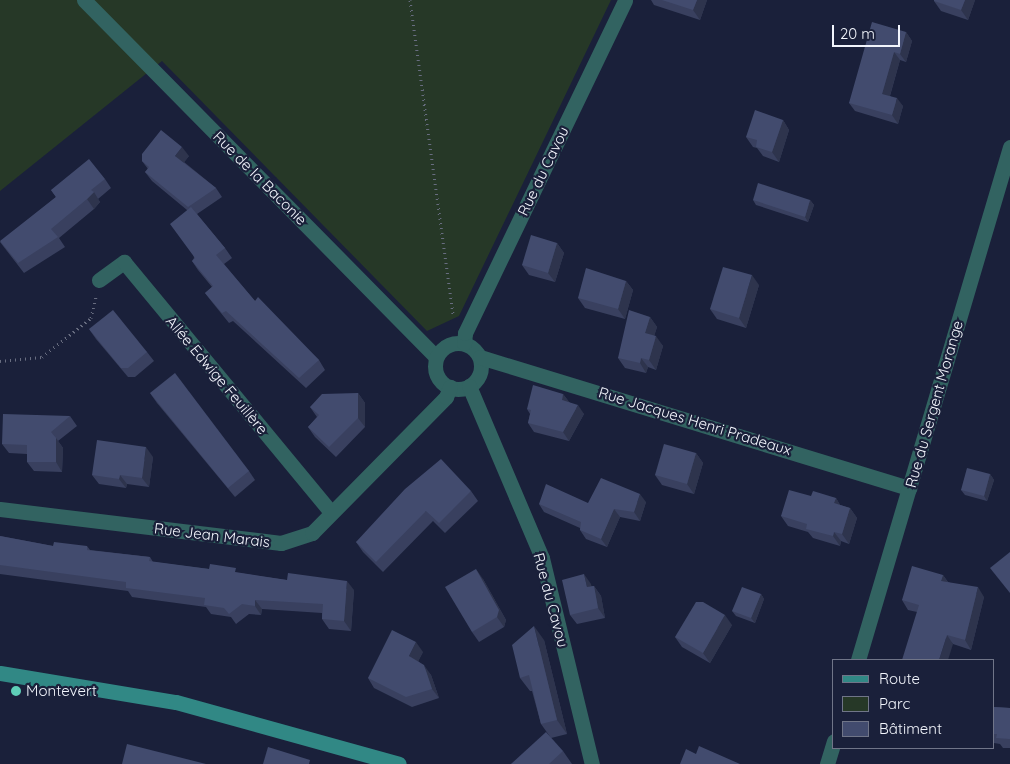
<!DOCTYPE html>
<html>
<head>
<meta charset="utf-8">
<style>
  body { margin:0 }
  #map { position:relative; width:1010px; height:764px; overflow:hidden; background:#1a203a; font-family:Quicksand,sans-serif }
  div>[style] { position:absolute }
  .green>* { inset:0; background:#263827 }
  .path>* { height:3px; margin-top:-1.5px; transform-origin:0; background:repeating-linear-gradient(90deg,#686d80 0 1px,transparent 0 5px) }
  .street>* { height:15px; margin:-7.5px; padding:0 7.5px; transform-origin:7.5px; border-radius:7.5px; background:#326361 }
  .street>.ring { margin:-7.5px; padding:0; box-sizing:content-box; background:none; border:15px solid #326361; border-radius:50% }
  .secondary>* { height:15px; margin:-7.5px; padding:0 7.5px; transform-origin:7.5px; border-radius:7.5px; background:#318885 }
  .wall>* { inset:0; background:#39405f }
  .shaded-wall>* { inset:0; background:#2e344d }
  .building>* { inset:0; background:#424b6e }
  .dots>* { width:14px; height:14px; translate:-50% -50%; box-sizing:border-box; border:2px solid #1a203a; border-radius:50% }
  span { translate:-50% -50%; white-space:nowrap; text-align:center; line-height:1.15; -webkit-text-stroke:4.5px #1a203a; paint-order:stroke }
  .street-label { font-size:15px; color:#f2f5fc }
  .poi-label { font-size:15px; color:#f2f5fc }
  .left { translate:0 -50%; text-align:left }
  .legend { position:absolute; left:832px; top:659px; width:162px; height:90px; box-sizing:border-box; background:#1a203a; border:1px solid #707588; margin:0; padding:6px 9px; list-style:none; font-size:15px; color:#f2f5fc }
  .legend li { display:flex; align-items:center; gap:10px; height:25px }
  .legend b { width:25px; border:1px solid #707588 }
  .scale { position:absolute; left:832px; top:25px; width:68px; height:22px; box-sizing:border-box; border:2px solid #f2f5fc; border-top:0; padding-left:6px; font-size:15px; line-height:18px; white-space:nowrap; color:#f2f5fc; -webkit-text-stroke:4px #1a203a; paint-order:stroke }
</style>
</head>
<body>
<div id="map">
  <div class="green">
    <i style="clip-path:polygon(0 0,611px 0,459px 316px,427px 331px,162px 61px,0 191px)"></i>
  </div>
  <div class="path">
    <i style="left:410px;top:0;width:317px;rotate:82.2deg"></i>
    <i style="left:0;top:361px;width:42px;rotate:-5.4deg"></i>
    <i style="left:42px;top:357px;width:63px;rotate:-38.5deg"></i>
    <i style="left:91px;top:318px;width:22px;rotate:-77deg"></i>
  </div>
  <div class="street">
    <i style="left:84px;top:0;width:501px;rotate:45.4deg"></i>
    <i style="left:99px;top:280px;width:31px;rotate:-36deg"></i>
    <i style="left:124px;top:262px;width:325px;rotate:50.4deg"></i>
    <i class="ring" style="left:435px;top:343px;width:31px;height:31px"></i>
    <i style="left:464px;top:343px;width:10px;rotate:-84deg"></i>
    <i style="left:465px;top:333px;width:369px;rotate:-64.3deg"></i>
    <i style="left:480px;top:357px;width:449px;rotate:17deg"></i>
    <i style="left:469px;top:386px;width:187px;rotate:67deg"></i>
    <i style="left:542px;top:558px;width:212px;rotate:76.4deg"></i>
    <i style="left:0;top:509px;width:283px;rotate:6.9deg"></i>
    <i style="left:281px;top:543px;width:33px;rotate:-18deg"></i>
    <i style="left:312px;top:533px;width:191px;rotate:-45.4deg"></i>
    <i style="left:446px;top:397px;width:11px;rotate:-68deg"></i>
    <i style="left:858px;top:660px;width:535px;rotate:-73.5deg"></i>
    <i style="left:827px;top:764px;width:24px;rotate:-73deg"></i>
  </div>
  <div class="secondary">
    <i style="left:0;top:673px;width:178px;rotate:9.4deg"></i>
    <i style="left:176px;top:702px;width:231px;rotate:15.5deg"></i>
  </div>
  <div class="wall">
    <i style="clip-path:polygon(651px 0,707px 0,700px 20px,654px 5px)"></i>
    <i style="clip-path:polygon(934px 0,975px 0,968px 20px,941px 11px,934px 1px)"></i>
    <i style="clip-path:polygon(906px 32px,912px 41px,906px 62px,900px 60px,890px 96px,903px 106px,898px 124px,855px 111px,849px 103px)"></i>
    <i style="clip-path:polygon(783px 120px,789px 130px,779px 162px,763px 156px,757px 148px,753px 147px,746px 137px)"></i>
    <i style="clip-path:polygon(189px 156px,184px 162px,216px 188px,222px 197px,197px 214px,225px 248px,232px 258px,224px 264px,255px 301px,319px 360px,325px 370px,306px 388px,233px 321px,229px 323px,212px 302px,205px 293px,212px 287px,198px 270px,192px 261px,194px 258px,187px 210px,152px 181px,145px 172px,148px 169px,142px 161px)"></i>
    <i style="clip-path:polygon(105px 179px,111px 188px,98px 199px,100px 202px,94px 209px,59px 238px,65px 247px,24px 273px,0 242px,56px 197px,51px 190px)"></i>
    <i style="clip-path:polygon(753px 200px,810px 200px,814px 205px,808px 222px,756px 205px)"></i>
    <i style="clip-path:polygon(557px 243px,564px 253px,555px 282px,529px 275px,522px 265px)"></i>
    <i style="clip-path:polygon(626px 281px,633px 290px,625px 319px,585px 308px,578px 298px)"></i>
    <i style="clip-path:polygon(759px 285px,746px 328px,717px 319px,710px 309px)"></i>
    <i style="clip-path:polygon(650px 317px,657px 327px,654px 336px,663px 346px,656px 370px,648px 367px,646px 373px,625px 368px,618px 358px)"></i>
    <i style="clip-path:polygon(89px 329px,147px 352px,154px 361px,135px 377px,128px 377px,96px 339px)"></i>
    <i style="clip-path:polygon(150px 393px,249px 471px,255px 480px,235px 497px,157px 403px)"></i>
    <i style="clip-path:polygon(358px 393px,365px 403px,365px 427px,336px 457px,315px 437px,308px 427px,317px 417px,310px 407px)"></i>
    <i style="clip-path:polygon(563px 394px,569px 402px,584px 414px,569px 441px,534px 432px,528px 423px,530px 414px,527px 409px)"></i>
    <i style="clip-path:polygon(70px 416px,77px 426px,58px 441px,63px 448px,62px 472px,34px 471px,27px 462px,27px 454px,9px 453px,2px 444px)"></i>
    <i style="clip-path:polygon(696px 453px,703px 463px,694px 494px,662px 485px,655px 475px)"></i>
    <i style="clip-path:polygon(153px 457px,149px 487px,127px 484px,126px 488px,99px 484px,92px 475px)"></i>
    <i style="clip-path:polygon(990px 474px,994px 480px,987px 501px,965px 495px,961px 490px)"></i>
    <i style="clip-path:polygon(471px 491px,478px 501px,445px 533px,433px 521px,383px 572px,363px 552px,356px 542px)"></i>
    <i style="clip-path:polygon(811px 496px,836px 498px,840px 505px,850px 508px,857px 518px,849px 544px,841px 541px,840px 546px,813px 538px,808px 532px,788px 526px,781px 516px)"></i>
    <i style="clip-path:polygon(646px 502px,640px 521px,620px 517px,607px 547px,586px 539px,580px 530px,580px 528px,544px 512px,539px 504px)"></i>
    <i style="clip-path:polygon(0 536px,53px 546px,87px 546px,90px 550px,150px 557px,153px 562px,209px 569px,239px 573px,354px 590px,351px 631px,329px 629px,322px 619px,322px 613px,262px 609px,261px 615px,249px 614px,236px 624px,231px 617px,211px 614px,206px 607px,132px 597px,128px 591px,0 574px)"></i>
    <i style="clip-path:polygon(943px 575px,948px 582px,984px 597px,971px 650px,953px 644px,917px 612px,908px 610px,902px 600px)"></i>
    <i style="clip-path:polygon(483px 579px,506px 620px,504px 627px,479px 642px,472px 632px)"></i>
    <i style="clip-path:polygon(591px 584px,591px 586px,594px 586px,601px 596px,605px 618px,577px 624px,570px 615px)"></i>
    <i style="clip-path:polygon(761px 594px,764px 599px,755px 623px,736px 616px,732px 611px)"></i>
    <i style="clip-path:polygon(732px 625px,710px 663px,682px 647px,675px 637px)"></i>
    <i style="clip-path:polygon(544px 640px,567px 734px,551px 738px,541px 724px,532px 691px,530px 691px,520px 678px)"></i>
    <i style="clip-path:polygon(423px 652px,418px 661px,431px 675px,439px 698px,412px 707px,374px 688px,368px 678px)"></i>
    <i style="clip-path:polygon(994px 707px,1010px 708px,1010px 748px,1003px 748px,1000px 744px,994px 743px)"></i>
    <i style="clip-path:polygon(563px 751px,572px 764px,511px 764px)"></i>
  </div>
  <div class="shaded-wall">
    <i style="clip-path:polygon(697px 0,707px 0,700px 20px,693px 10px)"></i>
    <i style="clip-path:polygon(965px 0,975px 0,968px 20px,961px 10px)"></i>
    <i style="clip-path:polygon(906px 32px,912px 41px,906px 62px,900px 54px)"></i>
    <i style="clip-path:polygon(894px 52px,900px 60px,888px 102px,882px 94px)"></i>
    <i style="clip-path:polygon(897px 98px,903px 106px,898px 124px,892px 115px)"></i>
    <i style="clip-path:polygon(783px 120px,789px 130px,779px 162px,772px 152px)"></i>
    <i style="clip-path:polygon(182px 147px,189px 156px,182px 165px,175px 156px)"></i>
    <i style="clip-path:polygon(94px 192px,100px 202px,94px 209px,87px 199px)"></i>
    <i style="clip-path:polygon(810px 200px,814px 205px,808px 222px,805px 217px)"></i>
    <i style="clip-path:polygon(557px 243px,564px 253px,555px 282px,548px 273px)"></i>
    <i style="clip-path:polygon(752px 275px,759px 285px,746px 328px,739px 318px)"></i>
    <i style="clip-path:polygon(626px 281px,633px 290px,625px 319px,618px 309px)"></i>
    <i style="clip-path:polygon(650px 317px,657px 327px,652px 343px,645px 333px)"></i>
    <i style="clip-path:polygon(656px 336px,663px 346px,656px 370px,649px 360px)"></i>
    <i style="clip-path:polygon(641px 358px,648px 367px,646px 373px,640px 363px)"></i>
    <i style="clip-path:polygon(358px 393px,365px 403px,365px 427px,358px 418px)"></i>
    <i style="clip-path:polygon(563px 394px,570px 403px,562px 400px)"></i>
    <i style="clip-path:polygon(578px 405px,584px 414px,569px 441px,563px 432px)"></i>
    <i style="clip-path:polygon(56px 438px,63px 448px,62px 472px,56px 462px)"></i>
    <i style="clip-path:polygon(146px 447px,153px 457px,149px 487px,142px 478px)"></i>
    <i style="clip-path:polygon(696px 453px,703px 463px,694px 494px,687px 484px)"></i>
    <i style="clip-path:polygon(990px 474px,994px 480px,987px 501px,984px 496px)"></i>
    <i style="clip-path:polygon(120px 475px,127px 484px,126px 488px,119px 479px)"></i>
    <i style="clip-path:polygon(640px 494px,646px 502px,640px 521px,634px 512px)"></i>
    <i style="clip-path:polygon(836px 498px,842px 508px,834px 503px)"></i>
    <i style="clip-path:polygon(850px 508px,857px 518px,849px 544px,842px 534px)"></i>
    <i style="clip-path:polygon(614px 509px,620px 517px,607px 547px,601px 539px)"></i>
    <i style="clip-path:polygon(834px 532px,841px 541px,840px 546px,833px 536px)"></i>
    <i style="clip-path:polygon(476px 569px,483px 579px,506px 620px,504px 627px,497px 617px)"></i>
    <i style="clip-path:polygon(584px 574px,591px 584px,594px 597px,587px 587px)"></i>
    <i style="clip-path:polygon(943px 575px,949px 584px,941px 581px)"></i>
    <i style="clip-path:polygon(347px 581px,354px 590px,351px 631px,344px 621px)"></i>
    <i style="clip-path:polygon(594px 586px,601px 596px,605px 618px,598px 608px)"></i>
    <i style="clip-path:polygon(978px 587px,984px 597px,971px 650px,965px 640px)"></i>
    <i style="clip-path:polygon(761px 594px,764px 599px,755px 623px,751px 618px)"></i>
    <i style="clip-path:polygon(255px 600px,262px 609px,261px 615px,255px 606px)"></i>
    <i style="clip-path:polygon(725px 615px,732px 625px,710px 663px,703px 653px)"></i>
    <i style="clip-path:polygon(534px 626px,544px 640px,567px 734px,557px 720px)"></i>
    <i style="clip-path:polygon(947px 635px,953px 644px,948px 660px,939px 660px)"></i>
    <i style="clip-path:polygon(416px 642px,423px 652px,416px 666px,409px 656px)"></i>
    <i style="clip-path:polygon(424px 665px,431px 675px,439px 698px,432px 689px)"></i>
  </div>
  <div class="building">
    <i style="clip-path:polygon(662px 0,697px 0,693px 10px)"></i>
    <i style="clip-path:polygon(934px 0,965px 0,961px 10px,934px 1px)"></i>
    <i style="clip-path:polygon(872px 22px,906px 32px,900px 54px,894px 52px,882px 94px,897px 98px,892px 115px,849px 103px)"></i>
    <i style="clip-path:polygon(755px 110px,783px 120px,772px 152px,756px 147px,757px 140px,746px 137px)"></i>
    <i style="clip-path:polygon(161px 130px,182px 147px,175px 156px,216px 188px,188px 207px,145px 172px,149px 167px,142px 161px,142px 154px)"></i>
    <i style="clip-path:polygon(89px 159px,105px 179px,91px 190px,94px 192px,87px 199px,51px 229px,58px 237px,18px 263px,0 241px,56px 197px,51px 190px)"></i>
    <i style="clip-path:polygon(758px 183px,810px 200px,805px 217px,753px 200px)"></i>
    <i style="clip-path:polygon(191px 207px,225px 248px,216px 255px,255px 301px,258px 297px,319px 360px,299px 378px,226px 311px,222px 313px,205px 293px,213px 286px,192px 261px,195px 258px,170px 224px)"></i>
    <i style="clip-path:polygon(531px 235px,557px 243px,548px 273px,522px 265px)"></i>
    <i style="clip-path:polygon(723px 267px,752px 275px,739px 318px,710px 309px)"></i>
    <i style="clip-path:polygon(586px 268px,626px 281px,618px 309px,578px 298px)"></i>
    <i style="clip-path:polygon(113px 310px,147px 352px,128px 368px,121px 368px,89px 329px)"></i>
    <i style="clip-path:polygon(629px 310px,650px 317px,645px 333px,656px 336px,649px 360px,641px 358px,640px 363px,618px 358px)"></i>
    <i style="clip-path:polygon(175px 373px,249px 471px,228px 488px,150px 393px)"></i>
    <i style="clip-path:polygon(533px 385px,563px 394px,562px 400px,578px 405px,563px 432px,528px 423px,531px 410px,527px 409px)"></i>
    <i style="clip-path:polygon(358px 393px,358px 418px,329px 447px,308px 427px,319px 415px,310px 407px,322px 394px)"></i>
    <i style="clip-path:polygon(3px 414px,70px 416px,51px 432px,56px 438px,56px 462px,27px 462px,27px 445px,2px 444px)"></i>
    <i style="clip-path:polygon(97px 440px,146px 447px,142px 478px,120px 475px,119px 479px,92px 475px)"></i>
    <i style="clip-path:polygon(664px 444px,696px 453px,687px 484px,655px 475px)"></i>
    <i style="clip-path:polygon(441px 459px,471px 491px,439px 523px,426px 511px,376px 562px,356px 542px,405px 489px)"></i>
    <i style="clip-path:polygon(967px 468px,990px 474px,984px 496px,961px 490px)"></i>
    <i style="clip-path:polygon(601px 478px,640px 494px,634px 512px,614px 509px,601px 539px,580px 530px,581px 522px,539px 504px,546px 484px,588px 503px)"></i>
    <i style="clip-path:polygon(789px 490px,811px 496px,813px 491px,836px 498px,834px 503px,850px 508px,842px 534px,834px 532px,833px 536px,806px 529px,807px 524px,781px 516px)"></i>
    <i style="clip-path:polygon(0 536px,53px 546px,54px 542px,87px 546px,87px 550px,150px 557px,149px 561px,209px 569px,210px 564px,236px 568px,235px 572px,287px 580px,288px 573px,347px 581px,344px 621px,322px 619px,323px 604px,255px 600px,255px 606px,242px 604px,229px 614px,224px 608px,204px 605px,205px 598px,126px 588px,126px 582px,0 565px)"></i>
    <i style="clip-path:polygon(1010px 552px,1010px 593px,990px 568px)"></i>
    <i style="clip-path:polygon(912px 566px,943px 575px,941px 581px,978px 587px,965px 640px,947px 635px,939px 660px,902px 660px,919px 605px,902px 600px)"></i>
    <i style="clip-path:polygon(476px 569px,499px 610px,497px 617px,472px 632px,445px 587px)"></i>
    <i style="clip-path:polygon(584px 574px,587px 587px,594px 586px,598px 608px,570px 615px,562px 580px)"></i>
    <i style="clip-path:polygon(742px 587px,761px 594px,751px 618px,732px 611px)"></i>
    <i style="clip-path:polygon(696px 602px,703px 602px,725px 615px,703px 653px,675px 637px)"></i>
    <i style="clip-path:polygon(534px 626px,557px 720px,541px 724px,529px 675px,520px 678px,512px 645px)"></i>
    <i style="clip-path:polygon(392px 630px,416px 642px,409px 656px,424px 665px,432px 689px,406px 697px,368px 678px)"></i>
    <i style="clip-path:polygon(994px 707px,1010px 708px,1010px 739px,996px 738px,997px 734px,994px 734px)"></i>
    <i style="clip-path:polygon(546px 732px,563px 751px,549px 764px,511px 764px)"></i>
    <i style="clip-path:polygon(127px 744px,206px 764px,122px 764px)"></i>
    <i style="clip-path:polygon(699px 746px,740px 764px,680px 764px,686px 749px,696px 754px)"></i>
    <i style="clip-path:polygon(268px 747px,310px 760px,309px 764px,263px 764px)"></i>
  </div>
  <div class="dots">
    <i style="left:16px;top:691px;background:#5eceb7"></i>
  </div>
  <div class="street-label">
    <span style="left:543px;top:171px;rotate:-64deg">Rue du Cavou</span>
    <span style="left:260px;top:178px;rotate:45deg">Rue de la Baconie</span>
    <span style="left:217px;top:375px;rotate:50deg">Allée Edwige Feuillère</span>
    <span style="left:934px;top:404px;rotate:-74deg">Rue du Sergent Morange</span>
    <span style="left:695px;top:421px;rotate:17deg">Rue Jacques Henri Pradeaux</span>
    <span style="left:212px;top:535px;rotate:7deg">Rue Jean Marais</span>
    <span style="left:551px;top:600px;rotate:75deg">Rue du Cavou</span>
  </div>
  <div class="poi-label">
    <span class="left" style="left:26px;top:691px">Montevert</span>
  </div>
  <ul class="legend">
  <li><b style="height:6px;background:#318885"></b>Route</li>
  <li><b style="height:14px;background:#263827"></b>Parc</li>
  <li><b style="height:14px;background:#424b6e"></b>Bâtiment</li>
  </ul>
  <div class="scale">20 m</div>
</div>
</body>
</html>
